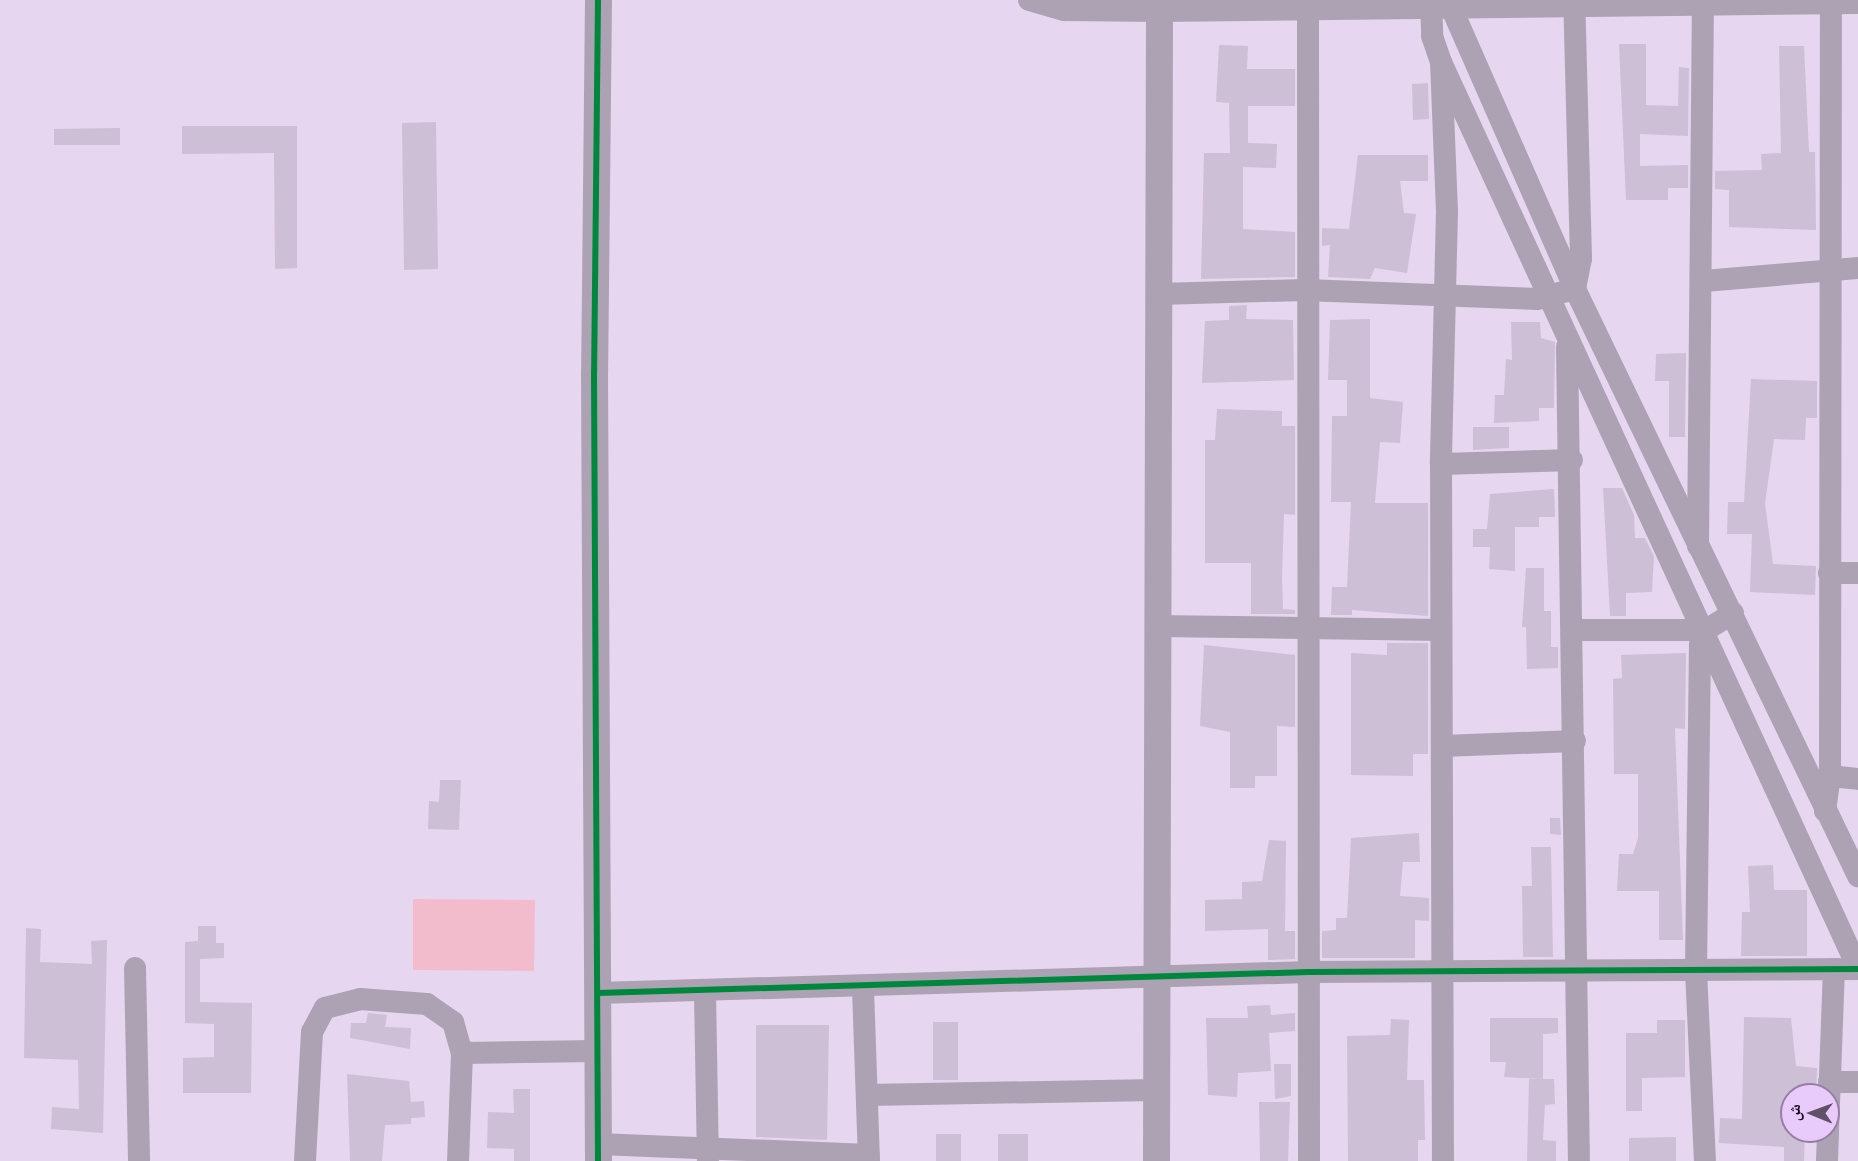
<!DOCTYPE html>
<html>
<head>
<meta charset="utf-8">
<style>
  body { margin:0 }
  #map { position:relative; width:1858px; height:1161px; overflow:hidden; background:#e6d6f0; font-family:Merriweather,"Noto Naskh Arabic",serif }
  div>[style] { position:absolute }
  .green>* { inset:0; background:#f3bccd }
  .building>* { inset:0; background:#cdbfd6 }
  .minor>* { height:22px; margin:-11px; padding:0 11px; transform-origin:11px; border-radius:11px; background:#ada2b4 }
  .tertiary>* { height:27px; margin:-13.5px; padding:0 13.5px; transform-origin:13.5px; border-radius:13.5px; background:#ada2b4 }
  .cycleway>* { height:6px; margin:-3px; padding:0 3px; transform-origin:3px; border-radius:3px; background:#00873e }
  span { translate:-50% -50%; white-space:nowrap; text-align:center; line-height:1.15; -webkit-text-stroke:4.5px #e9cbfb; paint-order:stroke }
  .north { position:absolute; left:1780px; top:1083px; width:60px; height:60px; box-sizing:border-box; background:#e9cbfb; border:2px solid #957ea3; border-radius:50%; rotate:271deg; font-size:16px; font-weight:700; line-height:24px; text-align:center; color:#180a1f }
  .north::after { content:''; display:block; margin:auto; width:21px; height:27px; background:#605168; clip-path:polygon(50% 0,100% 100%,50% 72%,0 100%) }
</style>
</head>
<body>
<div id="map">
  <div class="green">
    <i style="clip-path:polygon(413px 899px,535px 900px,534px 971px,413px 970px)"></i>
  </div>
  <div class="building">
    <i style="clip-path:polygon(1619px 44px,1646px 44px,1646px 105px,1678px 106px,1679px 67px,1689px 68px,1688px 136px,1640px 134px,1640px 166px,1688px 165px,1688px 188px,1668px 188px,1668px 200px,1626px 200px)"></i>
    <i style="clip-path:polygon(1219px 45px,1248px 46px,1247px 69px,1295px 69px,1295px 106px,1248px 106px,1248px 143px,1277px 144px,1276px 168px,1243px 167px,1243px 229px,1295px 232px,1295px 277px,1201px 279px,1204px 153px,1230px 153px,1229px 103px,1216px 102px)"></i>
    <i style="clip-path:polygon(1779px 46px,1804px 46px,1809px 152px,1815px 152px,1816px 230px,1729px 227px,1729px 190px,1715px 189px,1715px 171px,1762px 170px,1761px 154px,1781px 153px)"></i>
    <i style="clip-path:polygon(1428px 83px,1429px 119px,1413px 120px,1412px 84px)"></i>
    <i style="clip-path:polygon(436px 122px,438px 269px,404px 270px,402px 123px)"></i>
    <i style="clip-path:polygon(182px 126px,297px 126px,297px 268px,275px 269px,274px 153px,182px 154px)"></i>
    <i style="clip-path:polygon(120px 128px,120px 145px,54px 145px,54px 129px)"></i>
    <i style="clip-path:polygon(1358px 155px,1428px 155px,1428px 181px,1400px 181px,1404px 213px,1416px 214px,1407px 273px,1375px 268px,1370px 279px,1328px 277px,1330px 245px,1322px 246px,1322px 228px,1349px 229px)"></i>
    <i style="clip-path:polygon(1247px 305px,1246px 319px,1293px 320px,1294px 380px,1202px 383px,1205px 321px,1229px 320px,1229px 306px)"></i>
    <i style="clip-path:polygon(1370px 319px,1370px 398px,1403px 402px,1400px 443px,1380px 442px,1375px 503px,1428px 503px,1428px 616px,1352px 610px,1352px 615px,1331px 615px,1332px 587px,1347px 587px,1351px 502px,1331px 502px,1332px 416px,1347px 416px,1347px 380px,1328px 380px,1330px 320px)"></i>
    <i style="clip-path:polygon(1511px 322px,1540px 322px,1541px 338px,1555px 342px,1554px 408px,1539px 408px,1539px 421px,1494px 423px,1495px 395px,1504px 395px,1506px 359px,1512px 360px)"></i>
    <i style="clip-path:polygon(1686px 353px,1685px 437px,1669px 437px,1669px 381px,1655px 381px,1656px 354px)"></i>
    <i style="clip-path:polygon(1751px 379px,1817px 381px,1817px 418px,1806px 418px,1805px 440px,1774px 439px,1765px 503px,1773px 564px,1816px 566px,1815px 595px,1750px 592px,1752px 534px,1727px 534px,1728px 502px,1744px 502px)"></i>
    <i style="clip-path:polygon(1217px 409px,1282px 411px,1282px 426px,1295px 426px,1295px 515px,1284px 514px,1282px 577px,1283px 609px,1295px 610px,1295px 614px,1251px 614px,1251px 563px,1205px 563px,1205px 440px,1215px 440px)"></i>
    <i style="clip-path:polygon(1473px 427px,1509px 427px,1509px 448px,1473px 450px)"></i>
    <i style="clip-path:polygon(1603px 488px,1622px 488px,1634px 515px,1635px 538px,1645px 538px,1654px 556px,1652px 592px,1626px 593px,1626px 616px,1610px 616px)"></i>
    <i style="clip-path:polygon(1554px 489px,1555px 517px,1539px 517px,1539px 527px,1515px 527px,1515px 571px,1489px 569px,1490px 547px,1473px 547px,1473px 529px,1487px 529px,1490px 494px)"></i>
    <i style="clip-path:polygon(1526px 568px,1544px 568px,1544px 611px,1551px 611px,1551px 647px,1558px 647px,1558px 668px,1527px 669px,1526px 627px,1522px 627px)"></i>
    <i style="clip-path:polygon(1387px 643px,1428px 643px,1428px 754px,1413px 754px,1413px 776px,1351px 775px,1351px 653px,1387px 655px)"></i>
    <i style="clip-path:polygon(1204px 645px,1295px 655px,1295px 727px,1277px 726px,1277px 776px,1255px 776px,1255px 788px,1230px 788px,1230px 732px,1200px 726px)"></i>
    <i style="clip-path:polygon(1686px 653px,1685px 729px,1675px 728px,1683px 940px,1659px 940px,1659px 891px,1617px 891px,1619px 854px,1633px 854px,1638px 838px,1638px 774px,1614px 774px,1613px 679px,1622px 678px,1621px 655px)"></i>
    <i style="clip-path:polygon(440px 780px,461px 780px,459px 830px,428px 829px,429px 801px,439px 802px)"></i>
    <i style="clip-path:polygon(1550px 818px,1560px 818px,1561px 835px,1550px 834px)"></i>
    <i style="clip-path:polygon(1419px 833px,1420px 862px,1403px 862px,1400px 896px,1429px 898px,1429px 921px,1415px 920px,1415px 958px,1322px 958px,1322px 931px,1336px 930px,1336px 918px,1347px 918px,1351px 838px)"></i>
    <i style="clip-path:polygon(1269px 840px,1286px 841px,1285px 931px,1295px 931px,1295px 959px,1268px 960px,1268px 929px,1205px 931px,1205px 900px,1242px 899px,1242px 882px,1262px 881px)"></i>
    <i style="clip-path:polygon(1531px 847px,1551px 847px,1553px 957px,1523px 957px,1522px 886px,1532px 886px)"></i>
    <i style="clip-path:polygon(1773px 865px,1774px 890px,1807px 890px,1807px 956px,1741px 956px,1742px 912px,1750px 912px,1748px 866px)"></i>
    <i style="clip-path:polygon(198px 926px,216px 926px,216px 943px,224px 943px,224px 958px,200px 959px,200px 1002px,252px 1003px,251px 1093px,183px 1093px,183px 1058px,214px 1057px,214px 1024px,185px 1023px,185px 942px,198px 941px)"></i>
    <i style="clip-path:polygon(26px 928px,41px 929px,40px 962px,92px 964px,91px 941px,107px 940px,103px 1133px,51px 1129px,52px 1107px,79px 1109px,78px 1060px,24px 1058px)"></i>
    <i style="clip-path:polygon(1270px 1005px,1271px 1015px,1295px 1013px,1295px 1031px,1269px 1033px,1271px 1071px,1238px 1073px,1237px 1097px,1208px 1095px,1206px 1018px,1248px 1018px,1247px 1006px)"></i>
    <i style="clip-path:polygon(368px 1013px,387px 1015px,385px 1027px,411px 1028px,410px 1049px,350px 1038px,351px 1023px,366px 1023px)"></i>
    <i style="clip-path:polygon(1744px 1017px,1791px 1018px,1796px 1066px,1817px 1068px,1816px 1095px,1792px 1095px,1792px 1131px,1805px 1131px,1804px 1161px,1784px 1161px,1784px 1147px,1719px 1143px,1720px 1118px,1742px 1119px)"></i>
    <i style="clip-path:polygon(1490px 1018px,1558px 1018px,1558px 1033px,1543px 1034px,1543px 1079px,1504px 1077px,1506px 1062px,1490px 1062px)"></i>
    <i style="clip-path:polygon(1391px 1019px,1409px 1020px,1407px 1080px,1424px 1080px,1425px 1140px,1418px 1140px,1418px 1161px,1348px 1161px,1347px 1036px,1390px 1035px)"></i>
    <i style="clip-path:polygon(1657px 1020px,1685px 1020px,1685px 1077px,1642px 1078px,1642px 1111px,1626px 1111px,1626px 1033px,1657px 1033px)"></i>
    <i style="clip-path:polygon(933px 1022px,958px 1022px,958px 1080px,933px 1080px)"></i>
    <i style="clip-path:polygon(756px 1025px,829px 1025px,827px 1140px,756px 1137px)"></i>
    <i style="clip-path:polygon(1274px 1064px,1291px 1064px,1291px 1096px,1275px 1099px)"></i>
    <i style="clip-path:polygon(347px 1074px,409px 1081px,411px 1102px,424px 1101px,425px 1117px,411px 1118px,411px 1124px,385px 1125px,382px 1161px,350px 1161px)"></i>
    <i style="clip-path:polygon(1529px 1079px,1554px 1079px,1555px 1104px,1545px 1105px,1543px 1140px,1556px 1141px,1556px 1161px,1527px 1161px)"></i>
    <i style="clip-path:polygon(513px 1089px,530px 1089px,530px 1161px,514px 1161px,514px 1149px,487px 1148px,488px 1112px,514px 1113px)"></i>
    <i style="clip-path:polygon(1259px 1102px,1290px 1102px,1288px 1161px,1260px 1161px)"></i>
    <i style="clip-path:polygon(936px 1134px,961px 1134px,961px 1161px,936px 1161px)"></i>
    <i style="clip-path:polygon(998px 1134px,1028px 1134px,1028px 1161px,998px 1161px)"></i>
    <i style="clip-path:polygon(1676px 1137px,1676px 1161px,1629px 1161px,1629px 1138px)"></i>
  </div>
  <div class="minor">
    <i style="left:1029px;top:0;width:37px;rotate:16deg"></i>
    <i style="left:1065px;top:10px;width:94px;rotate:0.6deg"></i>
    <i style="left:1159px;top:11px;width:699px;rotate:-0.66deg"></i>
    <i style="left:1308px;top:0;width:1161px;rotate:89.95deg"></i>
    <i style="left:1431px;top:0;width:36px;rotate:88deg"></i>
    <i style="left:1432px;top:36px;width:28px;rotate:71deg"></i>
    <i style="left:1441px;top:62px;width:997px;rotate:65.29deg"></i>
    <i style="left:1448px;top:0;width:316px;rotate:66.3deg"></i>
    <i style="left:1575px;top:289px;width:652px;rotate:64.26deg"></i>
    <i style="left:1441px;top:62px;width:149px;rotate:87.7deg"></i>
    <i style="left:1447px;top:211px;width:253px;rotate:91.4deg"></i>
    <i style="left:1441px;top:464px;width:697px;rotate:89.84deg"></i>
    <i style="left:1704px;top:281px;width:155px;rotate:-4.8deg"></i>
    <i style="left:1159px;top:294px;width:146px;rotate:-1.6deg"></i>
    <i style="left:1305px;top:290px;width:232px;rotate:2.2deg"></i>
    <i style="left:1537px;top:299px;width:39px;rotate:-15deg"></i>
    <i style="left:1575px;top:289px;width:31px;rotate:-79deg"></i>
    <i style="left:1581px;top:259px;width:259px;rotate:-91.5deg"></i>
    <i style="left:1567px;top:347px;width:814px;rotate:89.16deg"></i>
    <i style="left:1441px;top:464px;width:131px;rotate:-1.7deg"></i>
    <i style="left:1698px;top:546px;width:546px;rotate:-89.48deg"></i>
    <i style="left:1829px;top:573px;width:29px"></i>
    <i style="left:1156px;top:626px;width:285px;rotate:0.8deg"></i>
    <i style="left:1575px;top:630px;width:131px"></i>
    <i style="left:1706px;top:630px;width:32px;rotate:-32deg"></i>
    <i style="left:1700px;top:644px;width:327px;rotate:90.7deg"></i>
    <i style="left:1696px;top:971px;width:190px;rotate:87.3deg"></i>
    <i style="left:1443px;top:746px;width:132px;rotate:-2.2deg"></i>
    <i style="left:1830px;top:776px;width:28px;rotate:6deg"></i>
    <i style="left:1825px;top:811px;width:35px;rotate:-82deg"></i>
    <i style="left:1830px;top:776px;width:776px;rotate:-89.93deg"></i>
    <i style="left:135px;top:968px;width:193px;rotate:88.8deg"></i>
    <i style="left:863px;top:989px;width:172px;rotate:88deg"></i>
    <i style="left:705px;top:992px;width:169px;rotate:89deg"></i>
    <i style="left:598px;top:993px;width:711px;rotate:-1.69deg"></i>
    <i style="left:1309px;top:972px;width:549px;rotate:-0.31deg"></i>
    <i style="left:462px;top:1053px;width:136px;rotate:-0.8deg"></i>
    <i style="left:1829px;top:1082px;width:29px"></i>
    <i style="left:867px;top:1095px;width:289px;rotate:-1deg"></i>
    <i style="left:1828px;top:1131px;width:162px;rotate:-87.9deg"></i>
    <i style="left:598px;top:1144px;width:271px;rotate:2.3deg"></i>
    <i style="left:305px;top:1161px;width:129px;rotate:-86.9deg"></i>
    <i style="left:312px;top:1032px;width:27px;rotate:-62deg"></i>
    <i style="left:325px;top:1008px;width:36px;rotate:-14deg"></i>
    <i style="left:360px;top:999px;width:67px;rotate:4.3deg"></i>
    <i style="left:427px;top:1004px;width:32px;rotate:35deg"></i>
    <i style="left:453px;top:1022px;width:32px;rotate:74deg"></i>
    <i style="left:462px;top:1053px;width:108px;rotate:92.1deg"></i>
    <i style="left:1827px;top:1161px;width:30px;rotate:-88deg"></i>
  </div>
  <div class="tertiary">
    <i style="left:598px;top:0;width:373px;rotate:90.6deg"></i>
    <i style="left:594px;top:373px;width:788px;rotate:89.71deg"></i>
    <i style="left:1156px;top:1161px;width:1161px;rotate:-89.85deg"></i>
  </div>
  <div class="cycleway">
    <i style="left:598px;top:0;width:373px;rotate:90.6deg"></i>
    <i style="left:594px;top:373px;width:788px;rotate:89.71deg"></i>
    <i style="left:598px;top:993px;width:711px;rotate:-1.69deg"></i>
    <i style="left:1309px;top:972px;width:549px;rotate:-0.31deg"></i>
  </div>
  <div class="north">ش</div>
</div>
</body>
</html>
